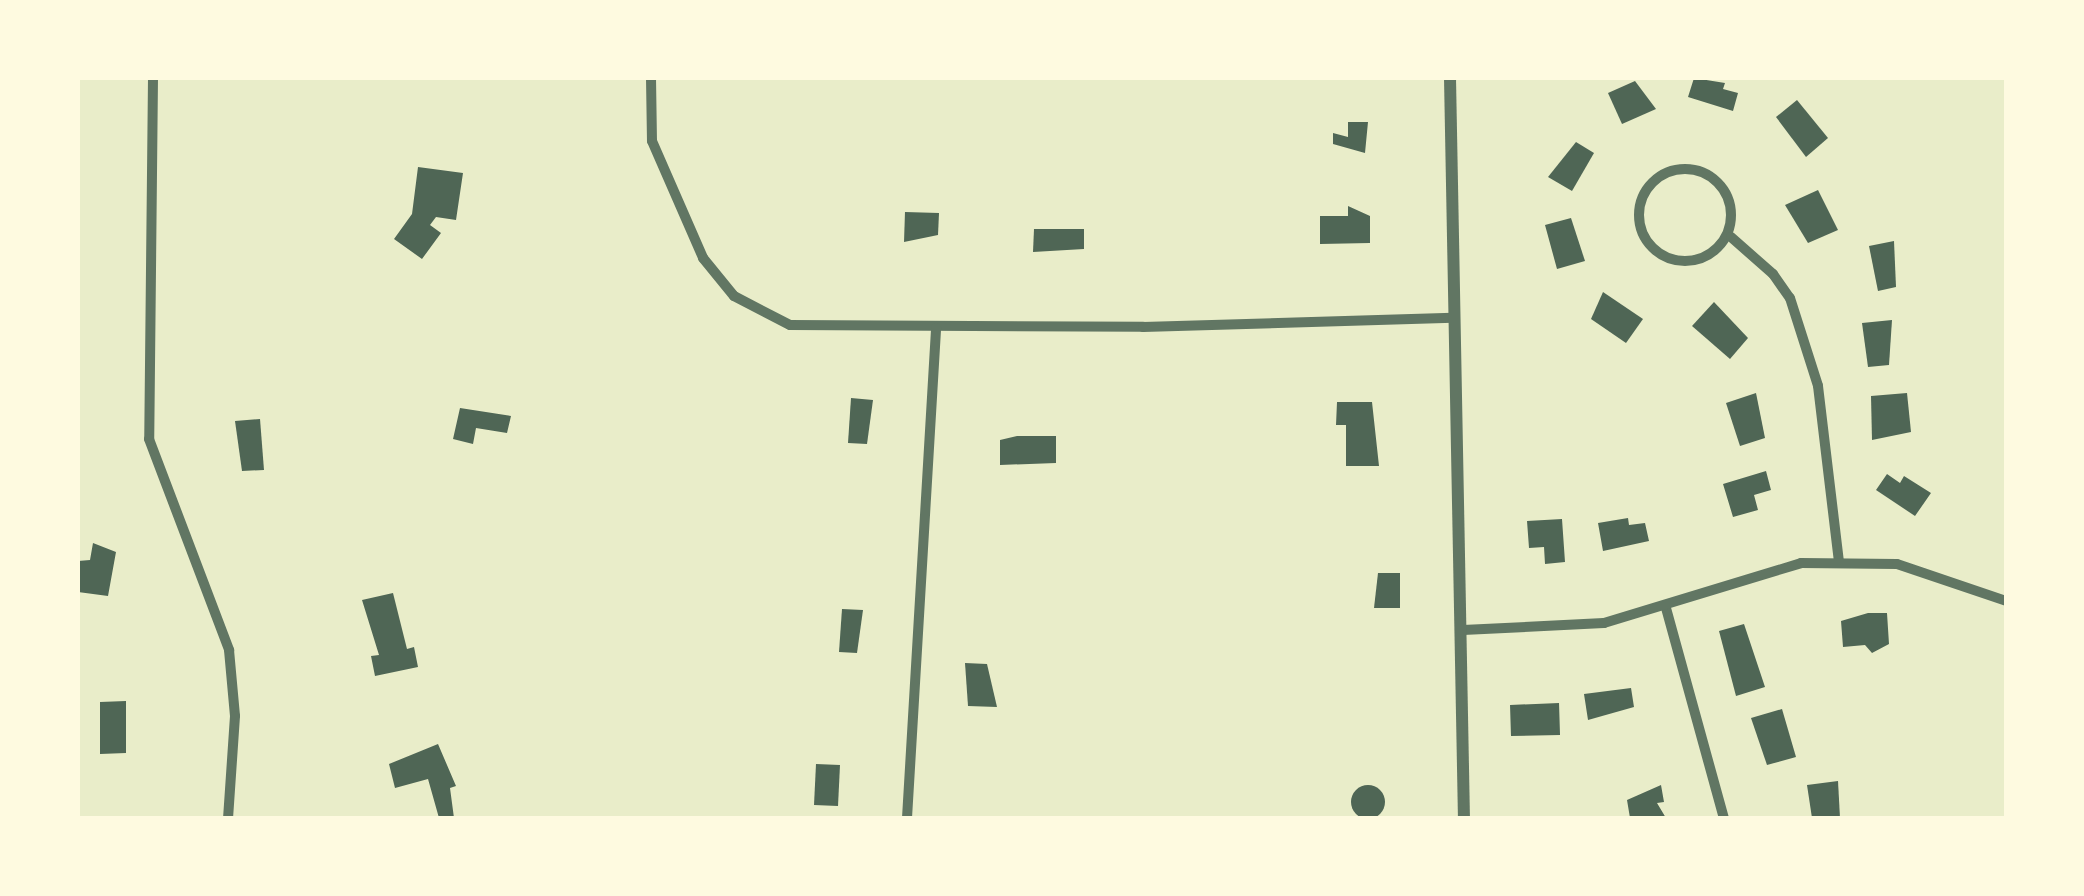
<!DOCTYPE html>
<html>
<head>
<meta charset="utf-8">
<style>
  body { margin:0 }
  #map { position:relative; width:2084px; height:896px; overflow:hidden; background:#e9edc9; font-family:"IBM Plex Sans",sans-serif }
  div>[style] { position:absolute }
  .building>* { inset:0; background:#4f6655 }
  .round { border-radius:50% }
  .minor>* { height:10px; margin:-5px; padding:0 5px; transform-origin:5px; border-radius:5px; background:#617663 }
  .minor>.ring { margin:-5px; padding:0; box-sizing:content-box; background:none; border:10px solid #617663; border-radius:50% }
  .tertiary>* { height:12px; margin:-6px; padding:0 6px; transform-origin:6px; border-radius:6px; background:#617663 }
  span { translate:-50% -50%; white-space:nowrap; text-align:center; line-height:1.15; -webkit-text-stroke:10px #fefae0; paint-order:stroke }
  .frame { position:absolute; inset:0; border:80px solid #fefae0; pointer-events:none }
</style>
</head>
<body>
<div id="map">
  <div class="building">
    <i style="clip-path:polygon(1694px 78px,1725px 83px,1723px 89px,1738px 93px,1733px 111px,1688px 97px)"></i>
    <i style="clip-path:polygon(1635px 81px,1656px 109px,1622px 124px,1608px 93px)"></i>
    <i style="clip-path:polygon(1797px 100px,1828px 138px,1806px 157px,1776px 117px)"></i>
    <i style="clip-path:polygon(1348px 122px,1368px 122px,1365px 153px,1333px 144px,1333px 133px,1348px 137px)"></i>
    <i style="clip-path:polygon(1576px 142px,1594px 153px,1572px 191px,1548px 177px)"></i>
    <i style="clip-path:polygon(418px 167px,463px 173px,456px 220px,436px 217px,430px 225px,441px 233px,422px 259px,394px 239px,412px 214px)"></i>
    <i style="clip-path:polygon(1818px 190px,1838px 230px,1808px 243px,1785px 205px)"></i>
    <i style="clip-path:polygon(1348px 206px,1370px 216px,1370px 243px,1320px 244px,1320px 216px,1348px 216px)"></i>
    <i style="clip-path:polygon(905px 212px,939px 213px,938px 235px,904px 242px)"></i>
    <i style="clip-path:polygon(1571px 218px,1585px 261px,1557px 269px,1545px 225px)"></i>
    <i style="clip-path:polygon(1034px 229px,1084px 229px,1084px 249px,1033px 252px)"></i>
    <i style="clip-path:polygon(1894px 241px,1896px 287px,1878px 291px,1869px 246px)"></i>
    <i style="clip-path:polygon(1603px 292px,1643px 319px,1626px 343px,1591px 319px)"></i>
    <i style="clip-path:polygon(1714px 302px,1748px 338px,1730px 359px,1692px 326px)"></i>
    <i style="clip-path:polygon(1892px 320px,1889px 365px,1868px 367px,1862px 323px)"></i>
    <i style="clip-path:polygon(1756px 393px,1765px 438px,1740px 446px,1726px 403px)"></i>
    <i style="clip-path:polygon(1907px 393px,1911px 432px,1872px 440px,1871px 396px)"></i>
    <i style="clip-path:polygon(851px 398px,873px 400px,867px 444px,848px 443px)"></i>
    <i style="clip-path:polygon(1337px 402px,1372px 402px,1379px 466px,1346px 466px,1346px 425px,1336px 425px)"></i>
    <i style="clip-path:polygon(460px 408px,511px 416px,507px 433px,476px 428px,473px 444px,453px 439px)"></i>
    <i style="clip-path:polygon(260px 419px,264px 470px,242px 471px,235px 421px)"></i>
    <i style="clip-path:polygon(1017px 436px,1056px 436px,1056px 463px,1000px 465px,1000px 440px)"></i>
    <i style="clip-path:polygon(1766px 471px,1771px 490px,1754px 495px,1758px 510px,1733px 517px,1723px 484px)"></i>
    <i style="clip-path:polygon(1887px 474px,1900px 483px,1904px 476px,1931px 493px,1915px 516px,1876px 490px)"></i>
    <i style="clip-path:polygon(1628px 518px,1629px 525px,1645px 523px,1649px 541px,1603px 551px,1598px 523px)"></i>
    <i style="clip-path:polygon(1562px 519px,1565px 562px,1545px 564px,1544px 547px,1529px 548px,1527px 521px)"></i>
    <i style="clip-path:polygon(93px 543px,116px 552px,108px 596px,78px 592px,78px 561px,90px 560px)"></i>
    <i style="clip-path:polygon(1378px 573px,1400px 573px,1400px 608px,1374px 608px)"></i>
    <i style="clip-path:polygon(393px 593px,407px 649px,414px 647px,418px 667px,375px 676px,371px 656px,379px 655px,362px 600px)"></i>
    <i style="clip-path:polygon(842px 609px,863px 610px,857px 653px,839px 652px)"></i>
    <i style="clip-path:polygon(1868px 613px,1887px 613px,1889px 644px,1872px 653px,1865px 645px,1843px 647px,1841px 621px)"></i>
    <i style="clip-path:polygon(1744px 624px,1765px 687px,1736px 696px,1719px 631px)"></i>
    <i style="clip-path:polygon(965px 663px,987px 664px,997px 707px,968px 706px)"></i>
    <i style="clip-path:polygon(1631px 688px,1634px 707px,1588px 720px,1584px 694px)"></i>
    <i style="clip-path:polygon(126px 701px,126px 753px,100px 754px,100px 702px)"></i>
    <i style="clip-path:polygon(1559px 703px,1560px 735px,1511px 736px,1510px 705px)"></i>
    <i style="clip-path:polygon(1782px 709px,1796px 757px,1767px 765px,1751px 718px)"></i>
    <i style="clip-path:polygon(438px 744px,456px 786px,450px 788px,454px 818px,439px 818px,428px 779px,395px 788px,389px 764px)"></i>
    <i style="clip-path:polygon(816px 764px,840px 765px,838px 806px,814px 805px)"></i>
    <i style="clip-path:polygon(1838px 781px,1840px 818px,1812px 818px,1807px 785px)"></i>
    <i style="clip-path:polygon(1661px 785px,1664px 802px,1657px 803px,1666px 818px,1630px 818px,1627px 800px)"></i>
    <i class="round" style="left:1351px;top:785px;width:34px;height:34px"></i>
  </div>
  <div class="minor">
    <i style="left:153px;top:78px;width:361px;rotate:90.6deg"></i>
    <i style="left:149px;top:439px;width:226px;rotate:69.2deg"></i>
    <i style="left:229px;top:650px;width:66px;rotate:84.8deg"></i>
    <i style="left:235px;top:716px;width:102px;rotate:93.9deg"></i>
    <i style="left:651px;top:78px;width:63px;rotate:89.1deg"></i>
    <i style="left:652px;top:141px;width:128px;rotate:66.4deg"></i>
    <i style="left:703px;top:258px;width:49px;rotate:50.8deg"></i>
    <i style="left:734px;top:296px;width:63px;rotate:27.4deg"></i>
    <i style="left:790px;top:325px;width:353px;rotate:0.3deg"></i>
    <i style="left:1143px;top:327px;width:310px;rotate:-1.7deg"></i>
    <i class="ring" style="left:1639px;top:169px;width:82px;height:82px"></i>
    <i style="left:1731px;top:237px;width:56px;rotate:41.4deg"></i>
    <i style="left:1773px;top:274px;width:29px;rotate:55deg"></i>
    <i style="left:1790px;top:298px;width:92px;rotate:72.3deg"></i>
    <i style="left:1818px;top:386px;width:176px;rotate:83.2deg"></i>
    <i style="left:1666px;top:608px;width:218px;rotate:74.6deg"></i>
    <i style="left:1463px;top:630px;width:141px;rotate:-2.8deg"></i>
    <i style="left:1604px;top:623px;width:206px;rotate:-16.9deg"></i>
    <i style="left:1801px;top:563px;width:96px;rotate:0.6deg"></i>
    <i style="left:1897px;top:564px;width:115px;rotate:18.7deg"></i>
    <i style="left:907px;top:818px;width:491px;rotate:-86.6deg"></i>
  </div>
  <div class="tertiary">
    <i style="left:1450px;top:78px;width:740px;rotate:88.92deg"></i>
  </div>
  <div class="frame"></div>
</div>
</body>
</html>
